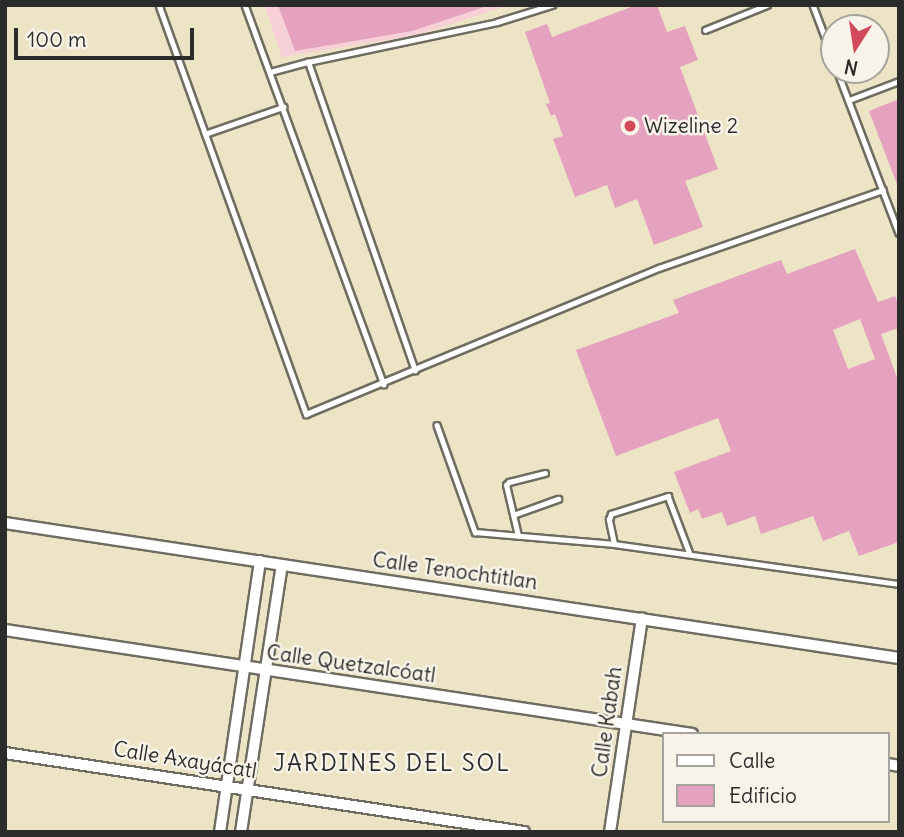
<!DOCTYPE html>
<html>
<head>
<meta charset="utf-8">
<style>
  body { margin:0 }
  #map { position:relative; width:904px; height:837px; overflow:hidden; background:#ede4c6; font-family:Delius,sans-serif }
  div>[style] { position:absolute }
  .built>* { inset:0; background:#f6cfd7 }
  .building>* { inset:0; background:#e4a2bf }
  .roads { filter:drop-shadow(2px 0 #6f6c61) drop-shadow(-2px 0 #6f6c61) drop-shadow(0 2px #6f6c61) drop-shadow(0 -2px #6f6c61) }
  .lane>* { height:4.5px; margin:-2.25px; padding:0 2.25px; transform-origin:2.25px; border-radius:2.25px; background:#fff }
  .street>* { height:10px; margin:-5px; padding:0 5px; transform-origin:5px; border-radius:5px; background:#fff }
  .dots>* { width:19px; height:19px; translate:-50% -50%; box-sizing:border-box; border:4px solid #f7f3e8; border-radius:50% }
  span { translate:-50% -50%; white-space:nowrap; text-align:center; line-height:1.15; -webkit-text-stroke:5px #f7f3e8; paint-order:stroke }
  .poi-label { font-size:21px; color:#2b2b2b }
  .left { translate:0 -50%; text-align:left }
  .street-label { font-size:21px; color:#2b2b2b }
  .neighbourhood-label { font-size:23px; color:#2b2b2b; letter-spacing:2px }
  .frame { position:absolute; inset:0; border:7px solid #2b2b2b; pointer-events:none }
  .legend { position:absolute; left:662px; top:732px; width:228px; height:91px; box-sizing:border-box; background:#f7f3e8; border:2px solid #a5a39c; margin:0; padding:9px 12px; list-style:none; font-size:21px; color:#2b2b2b }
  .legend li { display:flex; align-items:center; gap:14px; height:35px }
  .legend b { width:35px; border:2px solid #a5a39c }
  .north { position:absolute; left:820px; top:14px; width:70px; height:70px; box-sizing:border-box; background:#f7f3e8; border:2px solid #a5a39c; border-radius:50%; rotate:192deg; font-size:19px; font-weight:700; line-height:28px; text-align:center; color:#2b2b2b }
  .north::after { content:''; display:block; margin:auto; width:24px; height:32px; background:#d1495b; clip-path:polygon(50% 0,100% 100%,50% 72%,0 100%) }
  .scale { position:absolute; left:14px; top:28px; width:180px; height:32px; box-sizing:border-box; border:4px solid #2b2b2b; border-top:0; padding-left:9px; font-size:21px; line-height:24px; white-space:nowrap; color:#2b2b2b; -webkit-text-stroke:5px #f7f3e8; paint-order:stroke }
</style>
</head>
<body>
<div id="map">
  <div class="built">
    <i style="clip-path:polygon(264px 5px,510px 5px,417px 35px,282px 57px)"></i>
  </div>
  <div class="building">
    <i style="clip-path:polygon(278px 5px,484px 5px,484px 7px,412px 31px,295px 51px)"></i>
    <i style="clip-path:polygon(636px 5px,657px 5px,667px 32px,685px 26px,698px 60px,680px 67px,718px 169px,685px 181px,703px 227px,654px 245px,637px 199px,615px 208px,607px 185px,575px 197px,553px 139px,563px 136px,555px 114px,551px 116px,546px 104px,550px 103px,525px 32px,547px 24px,552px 37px)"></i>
    <i style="clip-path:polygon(899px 99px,899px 187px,898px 187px,869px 111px)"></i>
    <i style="clip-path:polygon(evenodd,855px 249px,878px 302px,895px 296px,899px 306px,899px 328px,881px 334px,899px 383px,899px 542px,859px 556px,849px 531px,823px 541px,813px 516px,761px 534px,755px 516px,727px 526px,722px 512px,702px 519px,698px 509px,690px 513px,674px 472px,731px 451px,718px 418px,616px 456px,576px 350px,679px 313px,673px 300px,781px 260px,787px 274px,855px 249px,860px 319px,875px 359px,848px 369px,833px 330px,860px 319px)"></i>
  </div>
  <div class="roads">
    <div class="lane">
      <i style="left:159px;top:5px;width:435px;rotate:70.2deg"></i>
      <i style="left:306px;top:414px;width:382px;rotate:-22.5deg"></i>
      <i style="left:659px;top:268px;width:237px;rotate:-19.2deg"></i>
      <i style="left:245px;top:5px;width:404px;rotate:69.9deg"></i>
      <i style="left:813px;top:5px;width:60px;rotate:69.4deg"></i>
      <i style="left:705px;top:30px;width:67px;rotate:-22deg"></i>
      <i style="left:837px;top:70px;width:174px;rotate:69.2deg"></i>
      <i style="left:270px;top:72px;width:39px;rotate:-15deg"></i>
      <i style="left:849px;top:100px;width:53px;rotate:-20.8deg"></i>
      <i style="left:205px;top:134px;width:83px;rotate:-19.1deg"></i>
      <i style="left:415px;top:371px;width:327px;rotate:-109.1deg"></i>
      <i style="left:308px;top:62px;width:193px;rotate:-11.9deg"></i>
      <i style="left:497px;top:22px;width:58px;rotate:-17.2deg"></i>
      <i style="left:437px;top:425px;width:114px;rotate:70.4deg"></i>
      <i style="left:475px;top:532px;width:140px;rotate:4.9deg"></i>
      <i style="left:614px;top:544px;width:288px;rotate:8deg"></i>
      <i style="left:513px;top:515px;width:48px;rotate:-19.6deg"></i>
      <i style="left:518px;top:536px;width:52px;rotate:-103.2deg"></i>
      <i style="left:506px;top:485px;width:4px;rotate:-45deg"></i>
      <i style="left:509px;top:482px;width:37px;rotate:-14deg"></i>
      <i style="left:614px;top:544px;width:25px;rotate:-102deg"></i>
      <i style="left:609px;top:520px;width:6px;rotate:-72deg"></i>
      <i style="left:611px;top:514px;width:60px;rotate:-17.5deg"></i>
      <i style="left:668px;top:496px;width:62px;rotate:69.2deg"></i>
    </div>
    <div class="street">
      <i style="left:5px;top:523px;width:904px;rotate:8.59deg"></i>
      <i style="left:5px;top:630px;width:695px;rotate:8.61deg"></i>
      <i style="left:5px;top:753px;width:525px;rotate:8.65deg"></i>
      <i style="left:888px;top:764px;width:11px;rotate:10deg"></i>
      <i style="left:220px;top:832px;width:274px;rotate:-81.6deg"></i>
      <i style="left:241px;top:832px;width:270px;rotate:-81.3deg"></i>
      <i style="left:610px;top:832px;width:216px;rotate:-81.5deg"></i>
    </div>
  </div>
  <div class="dots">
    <i style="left:630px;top:126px;background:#d1495b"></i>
  </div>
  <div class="poi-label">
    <span class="left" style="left:644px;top:126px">Wizeline 2</span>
  </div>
  <div class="street-label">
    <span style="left:455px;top:571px;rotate:8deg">Calle Tenochtitlan</span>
    <span style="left:351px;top:664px;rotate:8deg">Calle Quetzalcóatl</span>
    <span style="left:607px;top:722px;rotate:-82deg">Calle Kabah</span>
    <span style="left:185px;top:760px;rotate:9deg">Calle Axayácatl</span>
  </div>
  <div class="neighbourhood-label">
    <span style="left:392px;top:763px">JARDINES DEL SOL</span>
  </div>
  <div class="frame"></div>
  <ul class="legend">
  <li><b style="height:9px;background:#fff"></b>Calle</li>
  <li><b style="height:19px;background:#e4a2bf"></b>Edificio</li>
  </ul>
  <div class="north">N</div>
  <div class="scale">100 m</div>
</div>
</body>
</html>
